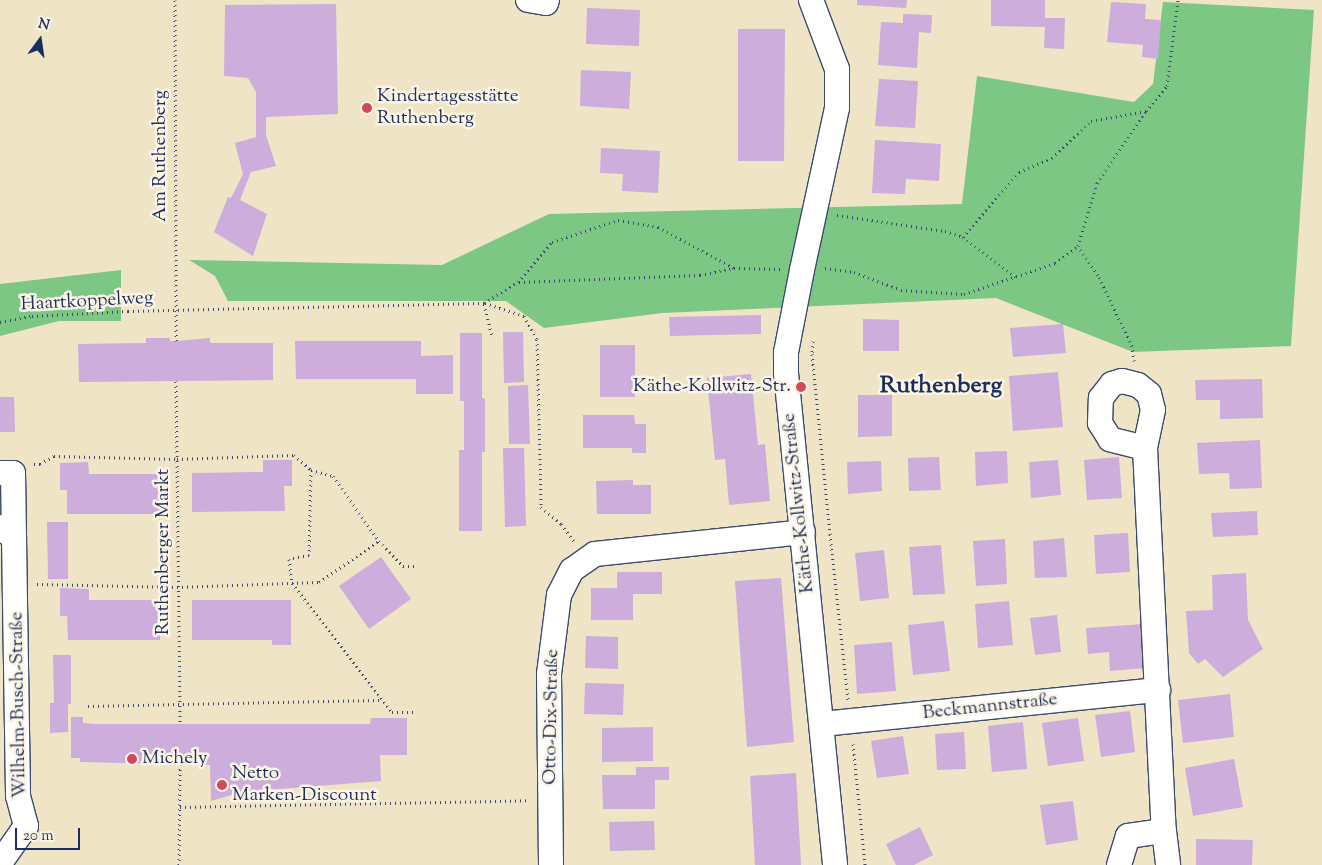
<!DOCTYPE html>
<html>
<head>
<meta charset="utf-8">
<style>
  body { margin:0 }
  #map { position:relative; width:1322px; height:865px; overflow:hidden; background:#efe4c5; font-family:"Sorts Mill Goudy",serif }
  div>[style] { position:absolute }
  .green>* { inset:0; background:#7dc784 }
  .building>* { inset:0; background:#ccaddc }
  .path>* { height:3px; margin-top:-1.5px; transform-origin:0; background:repeating-linear-gradient(90deg,#3b4a6d 0 1px,transparent 0 5px) }
  .roads { filter:drop-shadow(1px 0 #3b4a6d) drop-shadow(-1px 0 #3b4a6d) drop-shadow(0 1px #3b4a6d) drop-shadow(0 -1px #3b4a6d) }
  .street>* { height:24px; margin:-12px; padding:0 12px; transform-origin:12px; border-radius:12px; background:#fff }
  .dots>* { width:14px; height:14px; translate:-50% -50%; box-sizing:border-box; border:2px solid #fcf5e5; border-radius:50% }
  span { translate:-50% -50%; white-space:nowrap; text-align:center; line-height:1.15; -webkit-text-stroke:5px #fcf5e5; paint-order:stroke }
  .poi-label { font-size:19px; color:#1b2f5e }
  .left { translate:0 -50%; text-align:left }
  .right { translate:-100% -50%; text-align:right }
  .street-label { font-size:19px; color:#1b2f5e }
  .district-label { font-size:24px; color:#1b2f5e; font-weight:700 }
  .north { position:absolute; left:15px; top:15px; width:50px; height:50px; -webkit-text-stroke:4px #fcf5e5; paint-order:stroke; rotate:14deg; font-size:14px; font-weight:700; line-height:20px; text-align:center; color:#1b2f5e }
  .north::after { content:''; display:block; margin:auto; width:18px; height:22px; background:#1b2f5e; clip-path:polygon(50% 0,100% 100%,50% 72%,0 100%) }
  .scale { position:absolute; left:15px; top:828px; width:65px; height:22px; box-sizing:border-box; border:2px solid #1b2f5e; border-top:0; padding-left:6px; font-size:15px; line-height:18px; white-space:nowrap; color:#1b2f5e; -webkit-text-stroke:4px #fcf5e5; paint-order:stroke }
</style>
</head>
<body>
<div id="map">
  <div class="green">
    <i style="clip-path:polygon(1163px 2px,1314px 10px,1291px 346px,1133px 352px,996px 298px,662px 313px,544px 328px,506px 301px,228px 301px,215px 276px,189px 260px,442px 265px,549px 214px,962px 204px,977px 76px,1134px 102px,1153px 84px)"></i>
    <i style="clip-path:polygon(121px 270px,121px 321px,59px 321px,0 336px,0 284px)"></i>
  </div>
  <div class="building">
    <i style="clip-path:polygon(857px 0,907px 0,906px 8px,857px 5px)"></i>
    <i style="clip-path:polygon(991px 0,1045px 0,1045px 18px,1065px 18px,1064px 49px,1044px 48px,1045px 27px,991px 26px)"></i>
    <i style="clip-path:polygon(1111px 2px,1146px 4px,1145px 19px,1161px 20px,1158px 59px,1142px 57px,1143px 45px,1107px 42px)"></i>
    <i style="clip-path:polygon(336px 4px,338px 114px,266px 117px,266px 135px,276px 166px,251px 172px,240px 200px,267px 214px,253px 256px,214px 232px,228px 197px,231px 198px,243px 174px,235px 143px,256px 137px,256px 92px,248px 78px,224px 76px,225px 5px)"></i>
    <i style="clip-path:polygon(587px 8px,640px 10px,639px 46px,586px 44px)"></i>
    <i style="clip-path:polygon(903px 14px,932px 15px,931px 33px,919px 32px,917px 68px,878px 65px,881px 22px,903px 23px)"></i>
    <i style="clip-path:polygon(738px 29px,785px 29px,784px 161px,738px 161px)"></i>
    <i style="clip-path:polygon(581px 70px,631px 72px,629px 109px,580px 106px)"></i>
    <i style="clip-path:polygon(879px 79px,918px 81px,915px 128px,875px 126px)"></i>
    <i style="clip-path:polygon(875px 140px,941px 144px,939px 181px,906px 179px,905px 194px,872px 193px)"></i>
    <i style="clip-path:polygon(601px 148px,660px 151px,658px 193px,622px 191px,623px 174px,600px 173px)"></i>
    <i style="clip-path:polygon(761px 315px,761px 334px,670px 336px,669px 317px)"></i>
    <i style="clip-path:polygon(863px 319px,899px 320px,899px 351px,863px 351px)"></i>
    <i style="clip-path:polygon(1063px 324px,1066px 353px,1013px 357px,1010px 328px)"></i>
    <i style="clip-path:polygon(503px 332px,523px 332px,524px 382px,504px 383px)"></i>
    <i style="clip-path:polygon(460px 333px,482px 333px,482px 398px,485px 399px,485px 452px,482px 452px,482px 531px,459px 531px,459px 450px,464px 450px,464px 401px,460px 401px)"></i>
    <i style="clip-path:polygon(146px 338px,170px 338px,170px 341px,176px 341px,210px 338px,210px 343px,273px 343px,273px 380px,79px 382px,78px 344px,146px 343px)"></i>
    <i style="clip-path:polygon(295px 341px,421px 341px,421px 356px,453px 355px,453px 394px,416px 394px,416px 379px,296px 379px)"></i>
    <i style="clip-path:polygon(600px 345px,635px 345px,635px 397px,600px 397px)"></i>
    <i style="clip-path:polygon(1058px 372px,1063px 427px,1013px 431px,1009px 376px)"></i>
    <i style="clip-path:polygon(751px 374px,758px 445px,765px 444px,770px 501px,729px 505px,725px 459px,715px 460px,707px 378px)"></i>
    <i style="clip-path:polygon(1262px 379px,1263px 418px,1220px 419px,1220px 400px,1196px 400px,1195px 380px)"></i>
    <i style="clip-path:polygon(528px 385px,530px 444px,509px 444px,508px 386px)"></i>
    <i style="clip-path:polygon(858px 395px,892px 395px,892px 436px,858px 437px)"></i>
    <i style="clip-path:polygon(0 397px,14px 397px,15px 432px,0 432px)"></i>
    <i style="clip-path:polygon(583px 415px,634px 415px,635px 424px,646px 424px,646px 453px,632px 453px,632px 448px,583px 448px)"></i>
    <i style="clip-path:polygon(1260px 440px,1262px 488px,1230px 489px,1229px 473px,1199px 474px,1197px 443px)"></i>
    <i style="clip-path:polygon(503px 448px,524px 448px,526px 526px,505px 527px)"></i>
    <i style="clip-path:polygon(1007px 451px,1008px 483px,976px 486px,975px 452px)"></i>
    <i style="clip-path:polygon(939px 457px,941px 490px,909px 491px,908px 458px)"></i>
    <i style="clip-path:polygon(1119px 457px,1122px 498px,1087px 500px,1084px 460px)"></i>
    <i style="clip-path:polygon(263px 460px,292px 460px,292px 486px,284px 486px,285px 511px,192px 512px,192px 473px,263px 472px)"></i>
    <i style="clip-path:polygon(1058px 460px,1061px 495px,1031px 498px,1029px 462px)"></i>
    <i style="clip-path:polygon(881px 461px,882px 491px,848px 494px,847px 462px)"></i>
    <i style="clip-path:polygon(88px 462px,89px 474px,159px 474px,160px 514px,67px 514px,67px 490px,60px 490px,60px 463px)"></i>
    <i style="clip-path:polygon(633px 480px,633px 485px,651px 485px,651px 514px,597px 514px,596px 481px)"></i>
    <i style="clip-path:polygon(1257px 511px,1258px 535px,1213px 537px,1211px 513px)"></i>
    <i style="clip-path:polygon(47px 522px,68px 522px,68px 579px,48px 579px)"></i>
    <i style="clip-path:polygon(1128px 533px,1130px 572px,1096px 574px,1094px 535px)"></i>
    <i style="clip-path:polygon(1064px 538px,1067px 577px,1035px 578px,1033px 541px)"></i>
    <i style="clip-path:polygon(1005px 539px,1007px 584px,976px 586px,973px 541px)"></i>
    <i style="clip-path:polygon(941px 545px,945px 594px,913px 595px,909px 547px)"></i>
    <i style="clip-path:polygon(884px 550px,889px 598px,860px 601px,855px 553px)"></i>
    <i style="clip-path:polygon(381px 557px,411px 599px,369px 629px,339px 586px)"></i>
    <i style="clip-path:polygon(617px 572px,662px 572px,662px 594px,633px 594px,633px 620px,591px 620px,591px 588px,617px 588px)"></i>
    <i style="clip-path:polygon(1246px 573px,1248px 620px,1263px 649px,1223px 677px,1205px 659px,1198px 664px,1189px 653px,1186px 611px,1213px 610px,1212px 575px)"></i>
    <i style="clip-path:polygon(781px 578px,794px 742px,747px 747px,735px 581px)"></i>
    <i style="clip-path:polygon(60px 588px,89px 589px,89px 600px,160px 600px,160px 640px,68px 640px,67px 616px,60px 616px)"></i>
    <i style="clip-path:polygon(192px 600px,291px 600px,291px 645px,272px 645px,272px 640px,192px 640px)"></i>
    <i style="clip-path:polygon(1009px 601px,1013px 645px,978px 648px,975px 604px)"></i>
    <i style="clip-path:polygon(1057px 615px,1061px 652px,1035px 655px,1030px 618px)"></i>
    <i style="clip-path:polygon(944px 621px,950px 671px,913px 675px,908px 625px)"></i>
    <i style="clip-path:polygon(1143px 624px,1146px 668px,1110px 671px,1109px 652px,1088px 654px,1086px 628px)"></i>
    <i style="clip-path:polygon(586px 636px,618px 637px,618px 669px,585px 668px)"></i>
    <i style="clip-path:polygon(892px 642px,896px 691px,857px 694px,854px 645px)"></i>
    <i style="clip-path:polygon(53px 655px,71px 655px,71px 704px,68px 704px,68px 732px,50px 733px,50px 703px,54px 703px)"></i>
    <i style="clip-path:polygon(585px 683px,624px 684px,623px 715px,584px 714px)"></i>
    <i style="clip-path:polygon(1230px 694px,1234px 737px,1183px 743px,1178px 700px)"></i>
    <i style="clip-path:polygon(1130px 711px,1135px 752px,1101px 757px,1095px 715px)"></i>
    <i style="clip-path:polygon(71px 717px,83px 717px,83px 723px,96px 724px,370px 724px,371px 718px,407px 718px,407px 755px,380px 755px,381px 781px,241px 792px,211px 801px,210px 765px,80px 762px,80px 758px,71px 758px)"></i>
    <i style="clip-path:polygon(1078px 718px,1084px 761px,1048px 766px,1042px 723px)"></i>
    <i style="clip-path:polygon(1023px 722px,1027px 769px,992px 772px,988px 726px)"></i>
    <i style="clip-path:polygon(653px 727px,653px 761px,602px 762px,602px 728px)"></i>
    <i style="clip-path:polygon(964px 732px,966px 769px,937px 770px,935px 734px)"></i>
    <i style="clip-path:polygon(903px 736px,909px 774px,877px 778px,871px 741px)"></i>
    <i style="clip-path:polygon(1234px 759px,1243px 807px,1193px 816px,1185px 768px)"></i>
    <i style="clip-path:polygon(636px 767px,669px 767px,669px 780px,655px 780px,655px 809px,603px 809px,602px 775px,636px 775px)"></i>
    <i style="clip-path:polygon(796px 773px,801px 865px,755px 865px,750px 776px)"></i>
    <i style="clip-path:polygon(1073px 801px,1078px 840px,1046px 845px,1040px 805px)"></i>
    <i style="clip-path:polygon(654px 821px,655px 850px,610px 851px,609px 822px)"></i>
    <i style="clip-path:polygon(920px 827px,933px 855px,914px 865px,896px 865px,886px 844px)"></i>
    <i style="clip-path:polygon(1196px 839px,1253px 840px,1252px 865px,1196px 865px)"></i>
  </div>
  <div class="path">
    <i style="left:175px;top:0;width:341px;rotate:89.8deg"></i>
    <i style="left:837px;top:215px;width:109px;rotate:8.4deg"></i>
    <i style="left:945px;top:231px;width:19px;rotate:18deg"></i>
    <i style="left:963px;top:237px;width:86px;rotate:-49.3deg"></i>
    <i style="left:1019px;top:172px;width:36px;rotate:-23deg"></i>
    <i style="left:1052px;top:158px;width:54px;rotate:-43.5deg"></i>
    <i style="left:1091px;top:121px;width:56px;rotate:-10.3deg"></i>
    <i style="left:963px;top:237px;width:66px;rotate:37deg"></i>
    <i style="left:825px;top:268px;width:29px;rotate:8deg"></i>
    <i style="left:854px;top:272px;width:50px;rotate:21deg"></i>
    <i style="left:901px;top:290px;width:63px;rotate:3.6deg"></i>
    <i style="left:964px;top:294px;width:96px;rotate:-18.8deg"></i>
    <i style="left:1055px;top:263px;width:29px;rotate:-36deg"></i>
    <i style="left:519px;top:282px;width:181px;rotate:-2.2deg"></i>
    <i style="left:700px;top:275px;width:35px;rotate:-12deg"></i>
    <i style="left:485px;top:303px;width:41px;rotate:18.4deg"></i>
    <i style="left:524px;top:316px;width:26px;rotate:61deg"></i>
    <i style="left:537px;top:339px;width:168px;rotate:88.6deg"></i>
    <i style="left:541px;top:507px;width:26px;rotate:40deg"></i>
    <i style="left:561px;top:524px;width:21px;rotate:53deg"></i>
    <i style="left:484px;top:304px;width:33px;rotate:76deg"></i>
    <i style="left:0;top:322px;width:33px;rotate:-11deg"></i>
    <i style="left:32px;top:316px;width:96px;rotate:-3deg"></i>
    <i style="left:128px;top:311px;width:356px;rotate:-1.3deg"></i>
    <i style="left:484px;top:303px;width:40px;rotate:-32deg"></i>
    <i style="left:518px;top:282px;width:52px;rotate:-49.6deg"></i>
    <i style="left:552px;top:242px;width:70px;rotate:-18.4deg"></i>
    <i style="left:618px;top:220px;width:41px;rotate:9.9deg"></i>
    <i style="left:658px;top:227px;width:86px;rotate:28.3deg"></i>
    <i style="left:734px;top:268px;width:47px;rotate:1.2deg"></i>
    <i style="left:813px;top:341px;width:13px;rotate:94deg"></i>
    <i style="left:812px;top:354px;width:181px;rotate:84.3deg"></i>
    <i style="left:830px;top:534px;width:167px;rotate:83.8deg"></i>
    <i style="left:1134px;top:361px;width:15px;rotate:-98deg"></i>
    <i style="left:1132px;top:346px;width:79px;rotate:-115.6deg"></i>
    <i style="left:1098px;top:275px;width:35px;rotate:-125deg"></i>
    <i style="left:1078px;top:246px;width:66px;rotate:-73.2deg"></i>
    <i style="left:1097px;top:183px;width:87px;rotate:-55.8deg"></i>
    <i style="left:1146px;top:111px;width:33px;rotate:-50deg"></i>
    <i style="left:1167px;top:86px;width:87px;rotate:-82.7deg"></i>
    <i style="left:176px;top:381px;width:342px;rotate:89.3deg"></i>
    <i style="left:34px;top:464px;width:6px"></i>
    <i style="left:40px;top:464px;width:16px;rotate:-30deg"></i>
    <i style="left:54px;top:456px;width:123px;rotate:1.4deg"></i>
    <i style="left:177px;top:459px;width:117px;rotate:-2deg"></i>
    <i style="left:294px;top:455px;width:23px;rotate:41deg"></i>
    <i style="left:311px;top:470px;width:23px;rotate:15deg"></i>
    <i style="left:333px;top:476px;width:80px;rotate:54.7deg"></i>
    <i style="left:311px;top:470px;width:85px;rotate:91.3deg"></i>
    <i style="left:309px;top:555px;width:20px;rotate:169deg"></i>
    <i style="left:289px;top:559px;width:24px;rotate:83deg"></i>
    <i style="left:292px;top:583px;width:163px;rotate:52.2deg"></i>
    <i style="left:392px;top:712px;width:24px"></i>
    <i style="left:37px;top:584px;width:140px;rotate:1.2deg"></i>
    <i style="left:177px;top:587px;width:142px;rotate:-2deg"></i>
    <i style="left:319px;top:582px;width:73px;rotate:-34.3deg"></i>
    <i style="left:379px;top:541px;width:35px;rotate:46deg"></i>
    <i style="left:403px;top:566px;width:13px"></i>
    <i style="left:88px;top:706px;width:292px;rotate:-1.2deg"></i>
    <i style="left:853px;top:744px;width:122px;rotate:84.3deg"></i>
    <i style="left:180px;top:807px;width:349px;rotate:-1.1deg"></i>
    <i style="left:179px;top:865px;width:100px;rotate:-89.4deg"></i>
  </div>
  <div class="roads">
    <div class="street">
      <i style="left:528px;top:0;width:18px;rotate:9deg"></i>
      <i style="left:546px;top:3px;width:3px;rotate:-72deg"></i>
      <i style="left:811px;top:0;width:74px;rotate:69.4deg"></i>
      <i style="left:837px;top:69px;width:39px;rotate:90deg"></i>
      <i style="left:837px;top:108px;width:166px;rotate:102.2deg"></i>
      <i style="left:802px;top:270px;width:84px;rotate:101deg"></i>
      <i style="left:786px;top:352px;width:21px;rotate:90deg"></i>
      <i style="left:786px;top:373px;width:494px;rotate:84.3deg"></i>
      <i style="left:1145px;top:448px;width:36px;rotate:-166deg"></i>
      <i style="left:1110px;top:439px;width:19px;rotate:-122deg"></i>
      <i style="left:1100px;top:423px;width:25px;rotate:-88deg"></i>
      <i style="left:1101px;top:398px;width:18px;rotate:-52deg"></i>
      <i style="left:1112px;top:384px;width:10px;rotate:-17deg"></i>
      <i style="left:1122px;top:381px;width:16px;rotate:14deg"></i>
      <i style="left:1138px;top:385px;width:14px;rotate:39deg"></i>
      <i style="left:1149px;top:394px;width:16px;rotate:76deg"></i>
      <i style="left:1153px;top:410px;width:39px;rotate:102deg"></i>
      <i style="left:1145px;top:448px;width:383px;rotate:87.2deg"></i>
      <i style="left:1164px;top:831px;width:34px;rotate:83deg"></i>
      <i style="left:0;top:473px;width:13px"></i>
      <i style="left:13px;top:473px;width:65px;rotate:89.1deg"></i>
      <i style="left:0;top:527px;width:18px;rotate:38deg"></i>
      <i style="left:14px;top:538px;width:258px;rotate:89.1deg"></i>
      <i style="left:18px;top:796px;width:31px;rotate:75deg"></i>
      <i style="left:26px;top:826px;width:45px;rotate:125.1deg"></i>
      <i style="left:822px;top:724px;width:338px;rotate:-5.8deg"></i>
      <i style="left:551px;top:865px;width:191px;rotate:-90.6deg"></i>
      <i style="left:549px;top:674px;width:80px;rotate:-82.8deg"></i>
      <i style="left:559px;top:595px;width:28px;rotate:-63deg"></i>
      <i style="left:572px;top:570px;width:28px;rotate:-35deg"></i>
      <i style="left:595px;top:554px;width:209px;rotate:-6deg"></i>
      <i style="left:1119px;top:865px;width:30px;rotate:-73deg"></i>
      <i style="left:1128px;top:836px;width:36px;rotate:-8deg"></i>
    </div>
  </div>
  <div class="dots">
    <i style="left:367px;top:108px;background:#d1495b"></i>
    <i style="left:801px;top:387px;background:#d1495b"></i>
    <i style="left:132px;top:759px;background:#d1495b"></i>
    <i style="left:222px;top:785px;background:#d1495b"></i>
  </div>
  <div class="poi-label">
    <span class="left" style="left:377px;top:108px">Kindertagesstätte<br>Ruthenberg</span>
    <span class="right" style="left:791px;top:387px">Käthe-Kollwitz-Str.</span>
    <span class="left" style="left:142px;top:759px">Michely</span>
    <span class="left" style="left:232px;top:785px">Netto<br>Marken-Discount</span>
  </div>
  <div class="street-label">
    <span style="left:161px;top:156px;rotate:-90deg">Am Ruthenberg</span>
    <span style="left:87px;top:302px;rotate:-3deg">Haartkoppelweg</span>
    <span style="left:799px;top:503px;rotate:-96deg">Käthe-Kollwitz-Straße</span>
    <span style="left:164px;top:552px;rotate:-90deg">Ruthenberger Markt</span>
    <span style="left:19px;top:705px;rotate:-91deg">Wilhelm-Busch-Straße</span>
    <span style="left:990px;top:707px;rotate:-6deg">Beckmannstraße</span>
    <span style="left:552px;top:717px;rotate:-89deg">Otto-Dix-Straße</span>
  </div>
  <div class="district-label">
    <span style="left:941px;top:387px">Ruthenberg</span>
  </div>
  <div class="north">N</div>
  <div class="scale">20 m</div>
</div>
</body>
</html>
